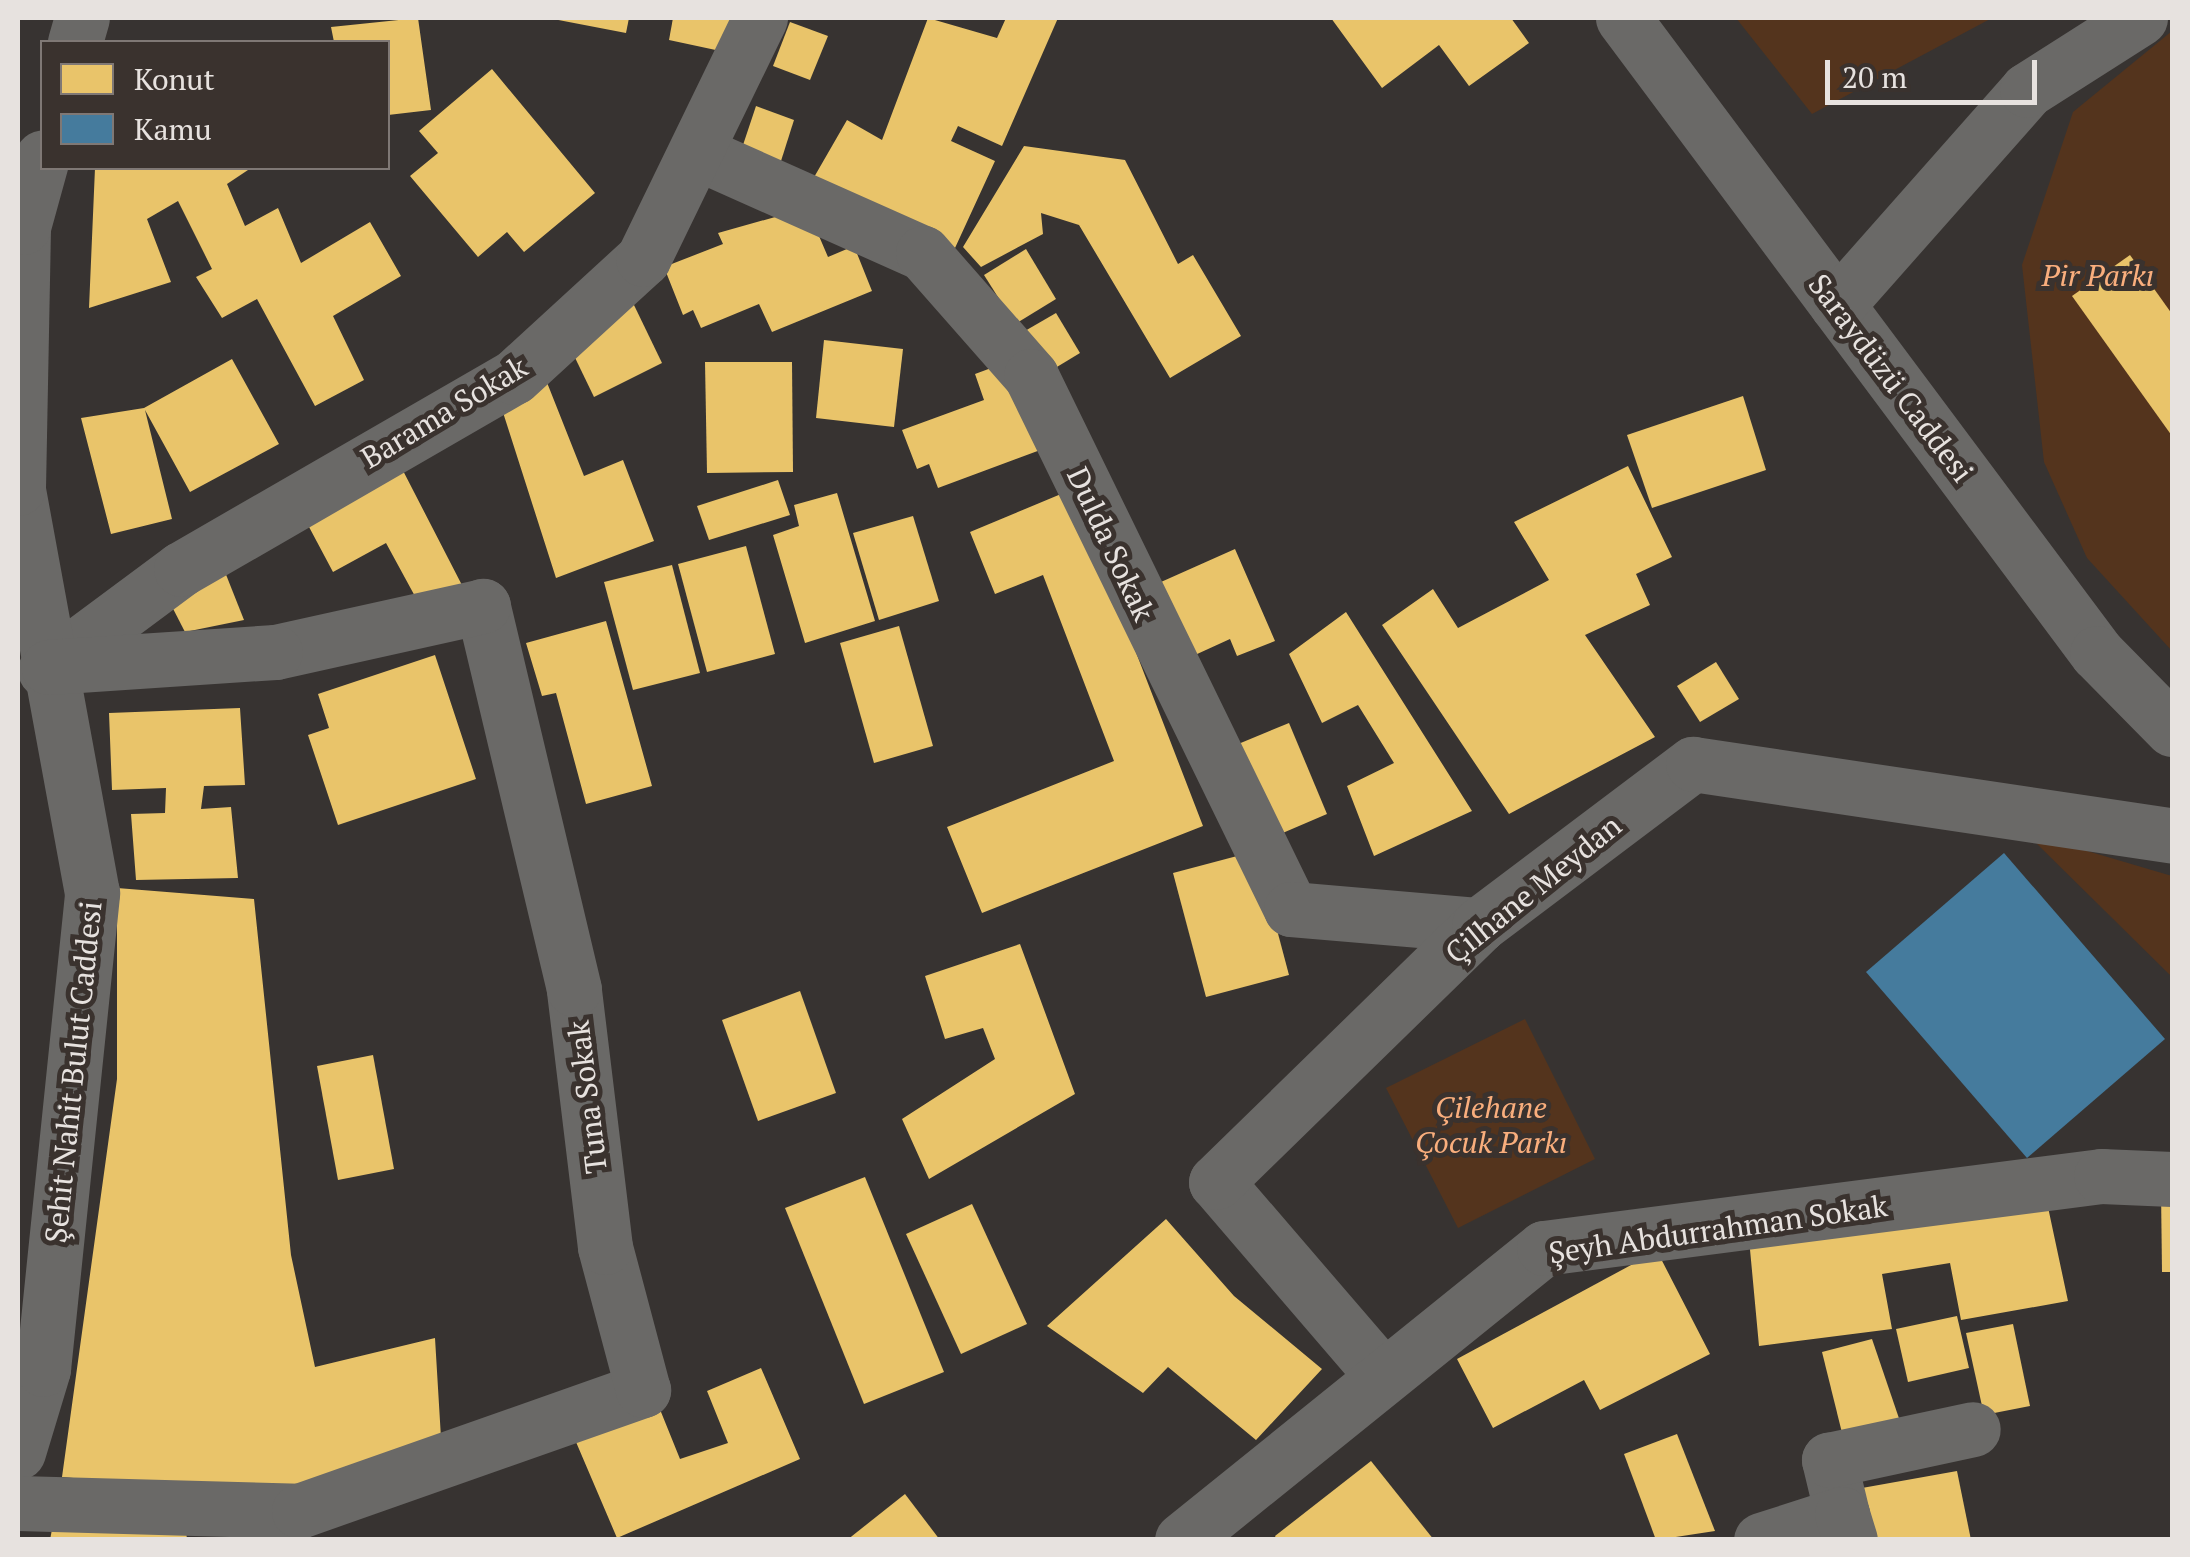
<!DOCTYPE html>
<html>
<head>
<meta charset="utf-8">
<style>
  body { margin:0 }
  #map { position:relative; width:2190px; height:1557px; overflow:hidden; background:#373331; font-family:"PT Serif",serif }
  div>[style] { position:absolute }
  .green>* { inset:0; background:#54341d }
  .homes>* { inset:0; background:#e9c46a }
  .public>* { inset:0; background:#457b9d }
  .minor>* { height:55px; margin:-27.5px; padding:0 27.5px; transform-origin:27.5px; border-radius:27.5px; background:#6a6967 }
  span { translate:-50% -50%; white-space:nowrap; text-align:center; line-height:1.15; -webkit-text-stroke:10px #3a322e; paint-order:stroke }
  .park-label { font-size:30px; color:#f9ae7d; font-style:italic }
  .street-label { font-size:30px; color:#e7e2df }
  .frame { position:absolute; inset:0; border:20px solid #e7e2df; pointer-events:none }
  .legend { position:absolute; left:40px; top:40px; width:350px; height:130px; box-sizing:border-box; background:#3a322e; border:2px solid #7f7875; margin:0; padding:12px 18px; list-style:none; font-size:30px; color:#e7e2df }
  .legend li { display:flex; align-items:center; gap:20px; height:50px }
  .legend b { width:50px; border:2px solid #7f7875 }
  .scale { position:absolute; left:1825px; top:60px; width:212px; height:45px; box-sizing:border-box; border:5px solid #e7e2df; border-top:0; padding-left:12px; font-size:30px; line-height:35px; white-space:nowrap; color:#e7e2df; -webkit-text-stroke:8px #3a322e; paint-order:stroke }
</style>
</head>
<body>
<div id="map">
  <div class="green">
    <i style="clip-path:polygon(1736px 18px,1992px 18px,1812px 114px)"></i>
    <i style="clip-path:polygon(2172px 31px,2172px 651px,2087px 558px,2044px 462px,2022px 265px,2073px 112px)"></i>
    <i style="clip-path:polygon(2026px 833px,2172px 876px,2172px 977px)"></i>
    <i style="clip-path:polygon(1525px 1019px,1595px 1159px,1458px 1228px,1386px 1088px)"></i>
  </div>
  <div class="homes">
    <i style="clip-path:polygon(418px 18px,431px 110px,388px 115px,388px 42px,334px 42px,331px 27px)"></i>
    <i style="clip-path:polygon(548px 18px,629px 18px,626px 33px)"></i>
    <i style="clip-path:polygon(673px 18px,732px 18px,725px 52px,669px 40px)"></i>
    <i style="clip-path:polygon(928px 18px,997px 38px,1006px 18px,1058px 18px,1002px 146px,958px 126px,951px 141px,995px 161px,955px 248px,813px 179px,847px 120px,882px 140px)"></i>
    <i style="clip-path:polygon(1331px 18px,1511px 18px,1529px 43px,1469px 86px,1439px 45px,1382px 88px)"></i>
    <i style="clip-path:polygon(790px 22px,828px 36px,810px 80px,773px 66px)"></i>
    <i style="clip-path:polygon(492px 69px,595px 193px,524px 252px,507px 232px,478px 257px,410px 176px,438px 153px,419px 131px)"></i>
    <i style="clip-path:polygon(756px 106px,794px 120px,781px 161px,742px 148px)"></i>
    <i style="clip-path:polygon(1024px 146px,1125px 160px,1178px 264px,1193px 255px,1241px 336px,1170px 378px,1079px 225px,1041px 213px,1043px 234px,981px 267px,963px 247px)"></i>
    <i style="clip-path:polygon(95px 168px,251px 168px,227px 184px,245px 226px,278px 208px,301px 263px,370px 222px,401px 276px,333px 316px,364px 380px,315px 406px,257px 299px,222px 318px,196px 277px,212px 269px,178px 201px,147px 219px,171px 282px,89px 308px)"></i>
    <i style="clip-path:polygon(807px 208px,828px 257px,854px 246px,872px 291px,772px 332px,759px 304px,701px 328px,693px 310px,683px 315px,664px 267px,723px 244px,718px 233px)"></i>
    <i style="clip-path:polygon(1026px 249px,1056px 299px,1015px 324px,984px 275px)"></i>
    <i style="clip-path:polygon(2130px 255px,2172px 314px,2172px 436px,2072px 296px)"></i>
    <i style="clip-path:polygon(633px 303px,662px 363px,594px 397px,565px 337px)"></i>
    <i style="clip-path:polygon(1056px 313px,1080px 353px,1042px 376px,1018px 335px)"></i>
    <i style="clip-path:polygon(824px 340px,903px 349px,894px 427px,816px 418px)"></i>
    <i style="clip-path:polygon(232px 359px,279px 444px,190px 492px,145px 410px,172px 519px,111px 534px,81px 418px,144px 408px)"></i>
    <i style="clip-path:polygon(1010px 361px,1043px 449px,938px 488px,929px 464px,917px 469px,902px 430px,984px 400px,975px 374px)"></i>
    <i style="clip-path:polygon(705px 362px,792px 362px,793px 472px,707px 473px)"></i>
    <i style="clip-path:polygon(546px 380px,584px 476px,623px 460px,654px 541px,556px 578px,499px 400px)"></i>
    <i style="clip-path:polygon(1743px 396px,1766px 470px,1652px 508px,1627px 435px)"></i>
    <i style="clip-path:polygon(397px 459px,465px 591px,423px 611px,386px 543px,333px 572px,300px 510px)"></i>
    <i style="clip-path:polygon(1628px 466px,1672px 557px,1636px 574px,1650px 605px,1585px 635px,1655px 737px,1509px 814px,1382px 625px,1433px 589px,1458px 628px,1549px 580px,1514px 522px)"></i>
    <i style="clip-path:polygon(778px 480px,790px 515px,709px 540px,697px 506px)"></i>
    <i style="clip-path:polygon(1073px 489px,1203px 826px,982px 913px,947px 827px,1114px 761px,1043px 575px,995px 594px,970px 532px)"></i>
    <i style="clip-path:polygon(837px 493px,875px 621px,805px 643px,773px 535px,799px 526px,794px 505px)"></i>
    <i style="clip-path:polygon(913px 516px,939px 601px,879px 620px,853px 533px)"></i>
    <i style="clip-path:polygon(746px 546px,775px 654px,707px 672px,678px 564px)"></i>
    <i style="clip-path:polygon(1235px 549px,1275px 641px,1237px 656px,1230px 639px,1184px 660px,1152px 586px)"></i>
    <i style="clip-path:polygon(221px 562px,244px 620px,185px 632px,166px 595px)"></i>
    <i style="clip-path:polygon(672px 565px,700px 673px,633px 690px,604px 582px)"></i>
    <i style="clip-path:polygon(1346px 612px,1472px 811px,1374px 856px,1347px 786px,1394px 763px,1358px 705px,1322px 723px,1289px 654px)"></i>
    <i style="clip-path:polygon(606px 621px,652px 786px,586px 804px,556px 693px,542px 696px,526px 643px)"></i>
    <i style="clip-path:polygon(899px 626px,933px 746px,874px 763px,840px 643px)"></i>
    <i style="clip-path:polygon(435px 655px,476px 779px,338px 825px,308px 735px,329px 728px,318px 694px)"></i>
    <i style="clip-path:polygon(1716px 662px,1739px 699px,1700px 722px,1677px 686px)"></i>
    <i style="clip-path:polygon(240px 708px,245px 785px,204px 786px,201px 809px,231px 807px,238px 878px,136px 880px,131px 814px,165px 813px,166px 788px,112px 790px,109px 713px)"></i>
    <i style="clip-path:polygon(1289px 723px,1327px 814px,1271px 838px,1231px 747px)"></i>
    <i style="clip-path:polygon(1256px 851px,1289px 975px,1206px 997px,1173px 873px)"></i>
    <i style="clip-path:polygon(117px 888px,254px 899px,291px 1255px,315px 1367px,435px 1338px,441px 1438px,277px 1496px,62px 1477px,117px 1079px)"></i>
    <i style="clip-path:polygon(1020px 944px,1075px 1094px,929px 1179px,902px 1119px,995px 1059px,983px 1028px,945px 1039px,925px 976px)"></i>
    <i style="clip-path:polygon(800px 991px,836px 1093px,758px 1121px,722px 1020px)"></i>
    <i style="clip-path:polygon(373px 1055px,394px 1169px,338px 1180px,317px 1066px)"></i>
    <i style="clip-path:polygon(865px 1177px,944px 1372px,864px 1404px,785px 1208px)"></i>
    <i style="clip-path:polygon(2161px 1190px,2172px 1190px,2172px 1272px,2162px 1272px)"></i>
    <i style="clip-path:polygon(2045px 1193px,2068px 1301px,1961px 1320px,1950px 1263px,1882px 1274px,1892px 1329px,1759px 1346px,1748px 1228px)"></i>
    <i style="clip-path:polygon(972px 1204px,1027px 1324px,961px 1354px,906px 1234px)"></i>
    <i style="clip-path:polygon(1166px 1219px,1234px 1296px,1322px 1369px,1256px 1440px,1168px 1367px,1143px 1393px,1047px 1326px)"></i>
    <i style="clip-path:polygon(1657px 1251px,1710px 1354px,1600px 1410px,1584px 1380px,1493px 1428px,1457px 1359px)"></i>
    <i style="clip-path:polygon(1957px 1316px,1969px 1368px,1908px 1382px,1896px 1329px)"></i>
    <i style="clip-path:polygon(2013px 1324px,2030px 1406px,1984px 1415px,1966px 1333px)"></i>
    <i style="clip-path:polygon(1872px 1339px,1905px 1436px,1846px 1449px,1822px 1352px)"></i>
    <i style="clip-path:polygon(761px 1368px,800px 1459px,617px 1538px,576px 1442px,659px 1407px,680px 1459px,728px 1443px,707px 1391px)"></i>
    <i style="clip-path:polygon(1677px 1434px,1715px 1531px,1656px 1540px,1624px 1454px)"></i>
    <i style="clip-path:polygon(1371px 1461px,1434px 1540px,1277px 1540px,1275px 1536px)"></i>
    <i style="clip-path:polygon(1957px 1471px,1971px 1540px,1871px 1540px,1862px 1488px)"></i>
    <i style="clip-path:polygon(905px 1494px,940px 1540px,847px 1540px)"></i>
    <i style="clip-path:polygon(53px 1524px,186px 1530px,187px 1540px,50px 1540px)"></i>
  </div>
  <div class="public">
    <i style="clip-path:polygon(2004px 853px,2165px 1039px,2027px 1158px,1866px 972px)"></i>
  </div>
  <div class="minor">
    <i style="left:1623px;top:18px;width:792px;rotate:53.26deg"></i>
    <i style="left:2097px;top:653px;width:107px;rotate:45.4deg"></i>
    <i style="left:75px;top:42px;width:25px;rotate:-74deg"></i>
    <i style="left:698px;top:153px;width:246px;rotate:24deg"></i>
    <i style="left:923px;top:253px;width:164px;rotate:48.7deg"></i>
    <i style="left:1031px;top:376px;width:593px;rotate:64deg"></i>
    <i style="left:1291px;top:909px;width:189px;rotate:4.9deg"></i>
    <i style="left:1837px;top:305px;width:287px;rotate:-48.5deg"></i>
    <i style="left:2027px;top:90px;width:134px;rotate:-32.5deg"></i>
    <i style="left:45px;top:670px;width:169px;rotate:-36.6deg"></i>
    <i style="left:181px;top:569px;width:384px;rotate:-30deg"></i>
    <i style="left:514px;top:377px;width:175px;rotate:-42.5deg"></i>
    <i style="left:643px;top:259px;width:268px;rotate:-64.1deg"></i>
    <i style="left:1383px;top:1376px;width:256px;rotate:-130.7deg"></i>
    <i style="left:1216px;top:1182px;width:368px;rotate:-44.3deg"></i>
    <i style="left:1479px;top:925px;width:268px;rotate:-37deg"></i>
    <i style="left:1693px;top:764px;width:484px;rotate:8.5deg"></i>
    <i style="left:18px;top:1452px;width:87px;rotate:-73.2deg"></i>
    <i style="left:43px;top:1369px;width:479px;rotate:-84.1deg"></i>
    <i style="left:92px;top:893px;width:412px;rotate:-100.4deg"></i>
    <i style="left:18px;top:488px;width:261px;rotate:-88.9deg"></i>
    <i style="left:23px;top:227px;width:72px;rotate:-74.6deg"></i>
    <i style="left:18px;top:1503px;width:281px;rotate:1.6deg"></i>
    <i style="left:299px;top:1511px;width:365px;rotate:-19.4deg"></i>
    <i style="left:643px;top:1390px;width:148px;rotate:-104.9deg"></i>
    <i style="left:605px;top:1247px;width:260px;rotate:-96.9deg"></i>
    <i style="left:574px;top:989px;width:394px;rotate:-103.4deg"></i>
    <i style="left:483px;top:606px;width:213px;rotate:167.5deg"></i>
    <i style="left:275px;top:652px;width:227px;rotate:176.2deg"></i>
    <i style="left:1842px;top:1514px;width:56px;rotate:-103.5deg"></i>
    <i style="left:1829px;top:1460px;width:147px;rotate:-12.1deg"></i>
    <i style="left:1182px;top:1540px;width:465px;rotate:-38.9deg"></i>
    <i style="left:1544px;top:1248px;width:562px;rotate:-7.37deg"></i>
    <i style="left:2101px;top:1176px;width:71px;rotate:2.4deg"></i>
    <i style="left:1761px;top:1540px;width:85px;rotate:-17.8deg"></i>
    <i style="left:1842px;top:1514px;width:27px;rotate:73deg"></i>
  </div>
  <div class="park-label">
    <span style="left:2098px;top:275px">Pir Parkı</span>
    <span style="left:1491px;top:1124px">Çilehane<br>Çocuk Parkı</span>
  </div>
  <div class="street-label">
    <span style="left:1891px;top:378px;rotate:53deg">Saraydüzü Caddesi</span>
    <span style="left:444px;top:412px;rotate:-31deg">Barama Sokak</span>
    <span style="left:1111px;top:544px;rotate:65deg">Dulda Sokak</span>
    <span style="left:1533px;top:889px;rotate:-39deg">Çilhane Meydan</span>
    <span style="left:73px;top:1072px;rotate:-84deg">Şehit Nahit Bulut Caddesi</span>
    <span style="left:587px;top:1097px;rotate:-97deg">Tuna Sokak</span>
    <span style="left:1718px;top:1229px;rotate:-8deg">Şeyh Abdurrahman Sokak</span>
  </div>
  <div class="frame"></div>
  <ul class="legend">
  <li><b style="height:28px;background:#e9c46a"></b>Konut</li>
  <li><b style="height:28px;background:#457b9d"></b>Kamu</li>
  </ul>
  <div class="scale">20 m</div>
</div>
</body>
</html>
